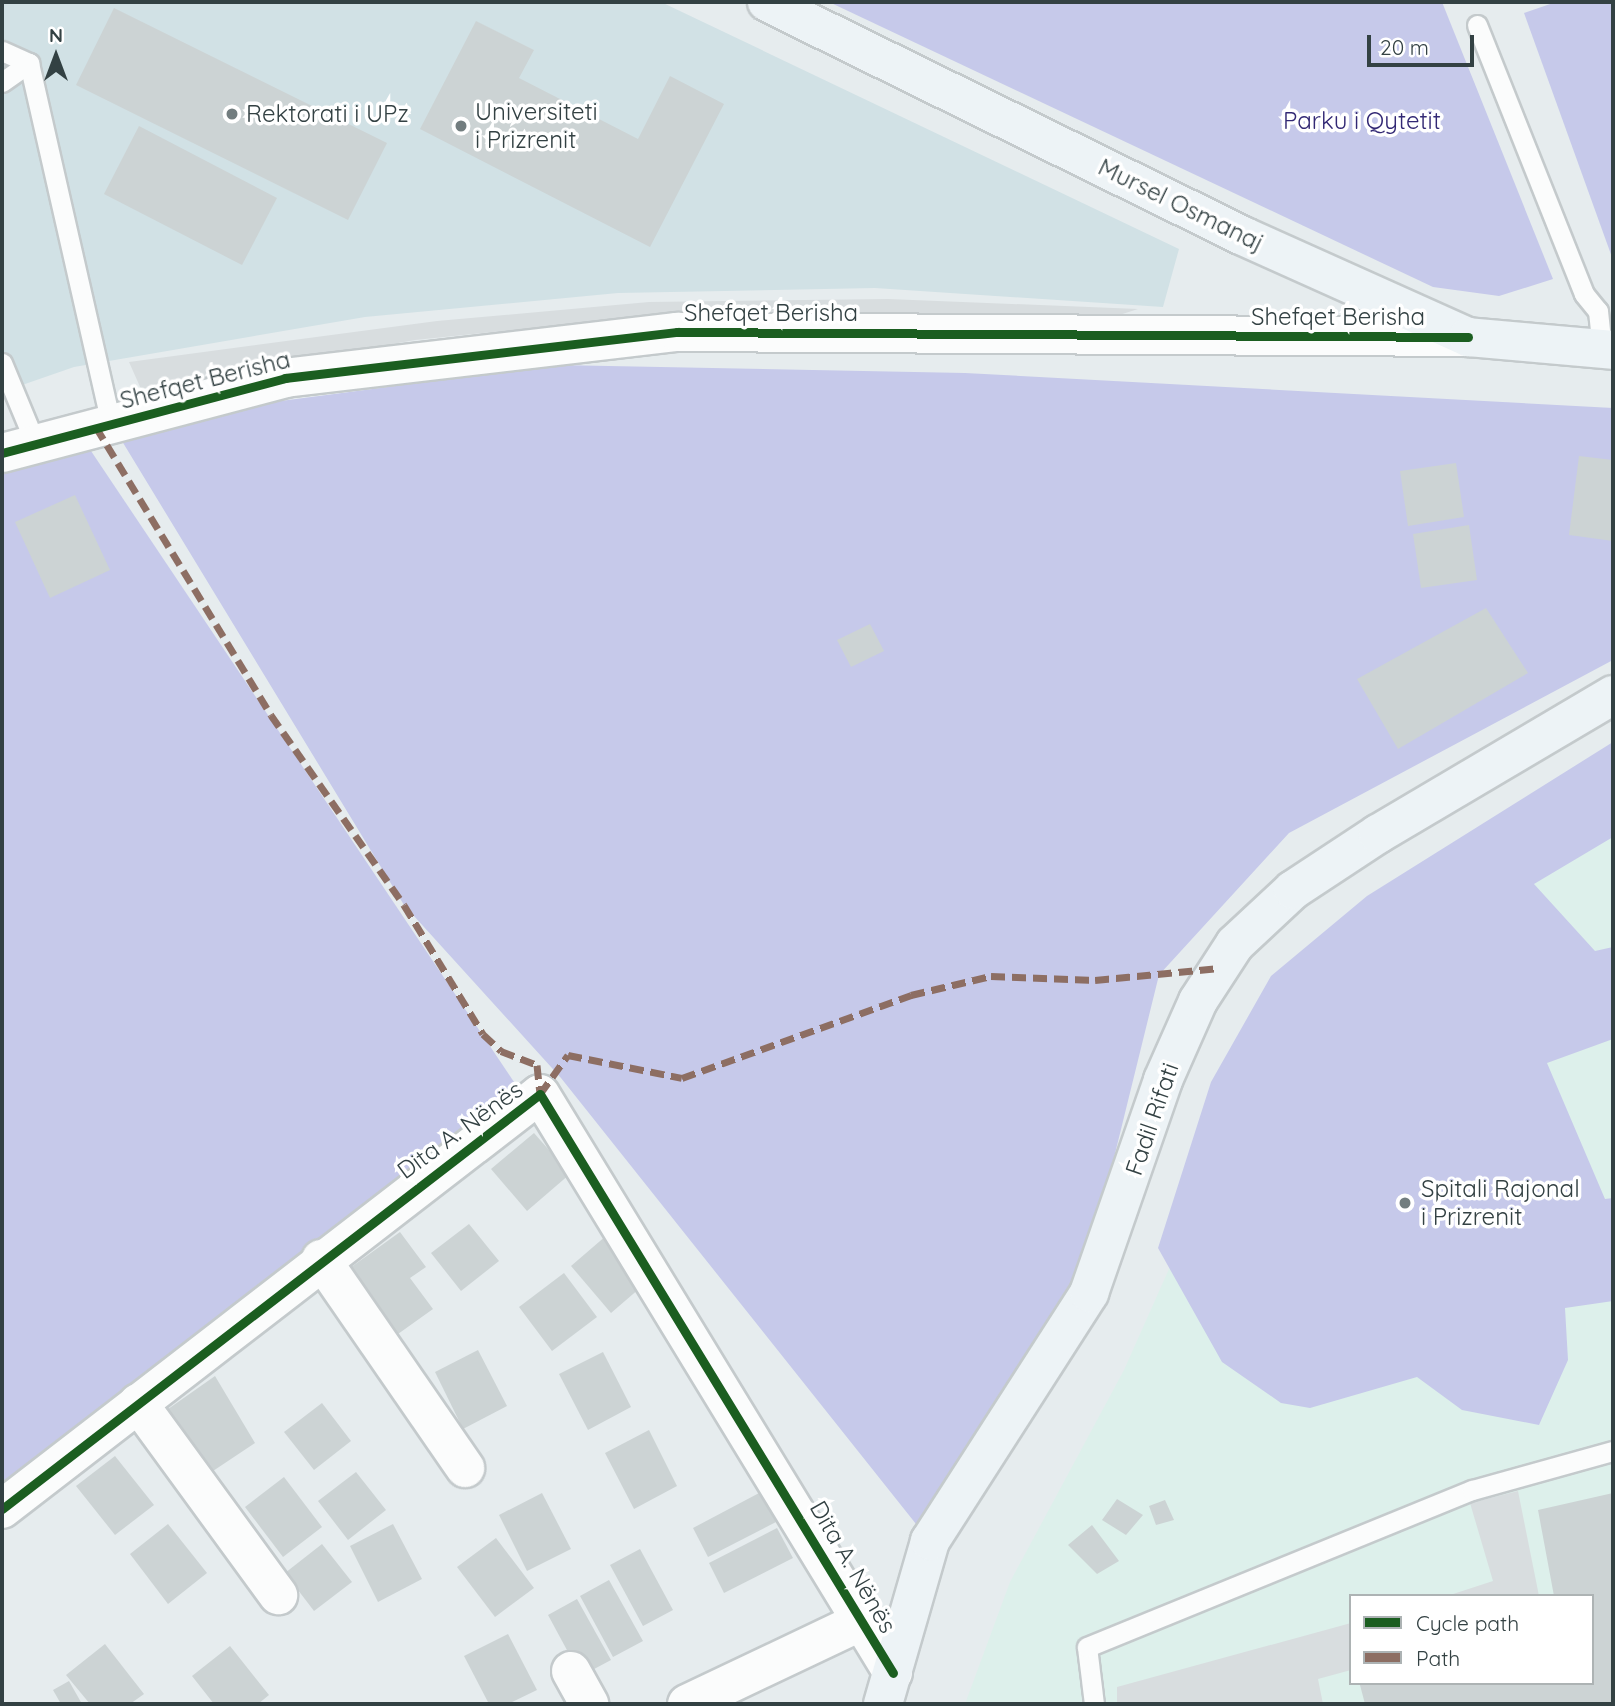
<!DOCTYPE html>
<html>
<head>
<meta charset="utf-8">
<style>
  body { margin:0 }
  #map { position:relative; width:1615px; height:1706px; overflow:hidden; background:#e6ecee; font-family:Quicksand,sans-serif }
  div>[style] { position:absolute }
  .education>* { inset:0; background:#d1e1e5 }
  .medical>* { inset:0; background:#ddf0eb }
  .green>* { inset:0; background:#c6c9ea }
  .parking>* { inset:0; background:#d8dddf }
  .building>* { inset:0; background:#ccd3d4 }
  .roads { filter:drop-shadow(2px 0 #c4cacc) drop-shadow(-2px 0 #c4cacc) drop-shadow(0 2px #c4cacc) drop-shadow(0 -2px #c4cacc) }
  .lane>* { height:19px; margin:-9.5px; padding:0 9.5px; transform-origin:9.5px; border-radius:9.5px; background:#fbfcfc }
  .street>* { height:38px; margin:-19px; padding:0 19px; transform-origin:19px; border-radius:19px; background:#fbfcfc }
  .secondary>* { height:38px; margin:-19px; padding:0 19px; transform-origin:19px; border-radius:19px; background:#edf3f6 }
  .quiet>* { height:7px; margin-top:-3.5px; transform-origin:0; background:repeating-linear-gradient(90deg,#8d6e63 0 14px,transparent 0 21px) }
  .cycleway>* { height:9px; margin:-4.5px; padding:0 4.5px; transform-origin:4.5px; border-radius:4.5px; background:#1b5e20 }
  .dots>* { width:19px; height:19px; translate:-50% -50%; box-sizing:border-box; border:4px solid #fff; border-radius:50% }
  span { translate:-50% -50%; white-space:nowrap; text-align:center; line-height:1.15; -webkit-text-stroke:7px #fff; paint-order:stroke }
  .poi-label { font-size:24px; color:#334143 }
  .left { translate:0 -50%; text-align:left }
  .park-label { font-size:24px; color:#322874 }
  .street-label { font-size:24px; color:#334143 }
  .frame { position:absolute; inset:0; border:4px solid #334143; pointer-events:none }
  .legend { position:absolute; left:1349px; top:1594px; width:245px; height:91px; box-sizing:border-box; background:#fff; border:2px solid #adb3b4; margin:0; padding:9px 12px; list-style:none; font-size:21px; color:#334143 }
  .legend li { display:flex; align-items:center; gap:14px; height:35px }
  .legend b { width:35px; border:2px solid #adb3b4 }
  .north { position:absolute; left:21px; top:21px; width:70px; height:70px; -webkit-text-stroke:5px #fff; paint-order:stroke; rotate:0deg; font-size:19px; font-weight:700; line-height:28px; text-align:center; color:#334143 }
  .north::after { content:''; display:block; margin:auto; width:24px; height:32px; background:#334143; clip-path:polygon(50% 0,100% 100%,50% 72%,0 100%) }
  .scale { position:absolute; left:1367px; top:35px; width:107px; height:32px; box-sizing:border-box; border:4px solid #334143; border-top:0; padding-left:9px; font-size:21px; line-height:24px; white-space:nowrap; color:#334143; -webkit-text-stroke:5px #fff; paint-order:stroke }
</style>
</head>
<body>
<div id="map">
  <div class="education">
    <i style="clip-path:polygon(2px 2px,661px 2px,1179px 249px,1163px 307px,875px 288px,618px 293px,365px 317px,74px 367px,2px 392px)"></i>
  </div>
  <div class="medical">
    <i style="clip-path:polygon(evenodd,1613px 751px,1613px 1704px,965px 1704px,1010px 1582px,1124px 1370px,1185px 1233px,1613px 751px,1351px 1596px,1592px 1596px,1592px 1683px,1351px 1683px,1351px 1596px)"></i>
  </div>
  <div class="green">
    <i style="clip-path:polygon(829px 2px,1442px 2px,1553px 279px,1499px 296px,1433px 287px)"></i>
    <i style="clip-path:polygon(1556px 2px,1613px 2px,1613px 260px,1524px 13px)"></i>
    <i style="clip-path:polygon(557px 365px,965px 373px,1613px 408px,1613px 660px,1289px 833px,1159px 975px,1091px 1251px,916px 1524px,561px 1078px,404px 905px,111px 423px)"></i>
    <i style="clip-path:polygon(87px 445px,518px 1088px,2px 1490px,2px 470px)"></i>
    <i style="clip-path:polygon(1613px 742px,1613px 837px,1534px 884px,1595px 951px,1613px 947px,1613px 1039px,1547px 1063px,1605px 1199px,1613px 1198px,1613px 1301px,1565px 1308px,1568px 1360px,1539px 1425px,1462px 1410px,1417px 1377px,1310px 1408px,1281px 1403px,1222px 1362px,1158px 1248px,1211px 1082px,1271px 976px,1367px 896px)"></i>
  </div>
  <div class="parking">
    <i style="clip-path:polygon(888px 299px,1138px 309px,1107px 319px,680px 313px,415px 340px,141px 389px,129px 362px,437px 321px,649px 302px)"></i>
    <i style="clip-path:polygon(1518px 1491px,1539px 1596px,1447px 1596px,1493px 1581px,1470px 1503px)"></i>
    <i style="clip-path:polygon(1351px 1623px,1351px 1670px,1318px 1679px,1323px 1704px,1117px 1704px,1117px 1687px)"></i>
  </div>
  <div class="building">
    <i style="clip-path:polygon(114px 8px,387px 143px,348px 220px,76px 85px)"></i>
    <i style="clip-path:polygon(476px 21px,534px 50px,519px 78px,638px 139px,670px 76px,724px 104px,650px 247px,420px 129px)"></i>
    <i style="clip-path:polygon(139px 126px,277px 198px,242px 265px,104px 194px)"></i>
    <i style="clip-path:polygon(1579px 456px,1613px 460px,1613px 541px,1569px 535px)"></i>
    <i style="clip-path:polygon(1456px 463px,1464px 517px,1408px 526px,1400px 471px)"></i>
    <i style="clip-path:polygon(75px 495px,110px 570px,50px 598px,15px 522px)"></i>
    <i style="clip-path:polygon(1469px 525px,1477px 580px,1421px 588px,1413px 534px)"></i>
    <i style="clip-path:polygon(1486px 608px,1528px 673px,1398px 749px,1357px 679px)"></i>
    <i style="clip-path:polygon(870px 624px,884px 651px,851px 667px,837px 640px)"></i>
    <i style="clip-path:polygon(534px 1133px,570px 1174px,527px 1211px,491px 1169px)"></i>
    <i style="clip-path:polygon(469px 1224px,499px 1261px,461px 1291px,431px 1253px)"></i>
    <i style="clip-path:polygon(400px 1232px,426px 1267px,410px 1278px,433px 1309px,391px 1339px,343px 1273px)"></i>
    <i style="clip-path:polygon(607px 1235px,647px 1282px,611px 1313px,571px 1266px)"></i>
    <i style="clip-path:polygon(564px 1273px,597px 1317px,552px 1351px,519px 1307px)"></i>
    <i style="clip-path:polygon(478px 1350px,507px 1406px,463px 1429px,435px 1372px)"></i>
    <i style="clip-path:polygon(603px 1352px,631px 1407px,588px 1430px,559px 1374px)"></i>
    <i style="clip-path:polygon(215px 1376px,255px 1443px,210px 1473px,161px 1414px)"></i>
    <i style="clip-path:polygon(322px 1403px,351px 1441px,314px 1470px,284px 1432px)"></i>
    <i style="clip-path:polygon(649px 1430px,677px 1486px,634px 1509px,605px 1453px)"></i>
    <i style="clip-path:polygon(115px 1456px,154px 1505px,115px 1535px,76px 1486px)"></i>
    <i style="clip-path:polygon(356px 1472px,386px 1510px,348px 1540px,318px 1501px)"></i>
    <i style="clip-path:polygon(284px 1477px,322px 1527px,283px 1557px,245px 1507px)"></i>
    <i style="clip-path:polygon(761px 1492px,776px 1522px,708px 1557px,693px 1528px)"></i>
    <i style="clip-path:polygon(542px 1493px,571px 1549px,527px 1571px,499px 1515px)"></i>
    <i style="clip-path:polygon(1613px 1493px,1613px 1704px,1365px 1704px,1360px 1685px,1367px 1683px,1592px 1683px,1592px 1596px,1554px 1596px,1538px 1510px)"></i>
    <i style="clip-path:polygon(1117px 1499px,1143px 1515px,1126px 1535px,1102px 1520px)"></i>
    <i style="clip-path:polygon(1165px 1500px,1174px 1520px,1156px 1525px,1149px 1506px)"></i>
    <i style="clip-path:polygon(168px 1524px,207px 1573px,168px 1604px,130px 1554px)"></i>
    <i style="clip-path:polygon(393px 1524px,422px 1579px,378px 1602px,350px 1546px)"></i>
    <i style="clip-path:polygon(1092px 1525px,1119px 1561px,1097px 1574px,1068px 1545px)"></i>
    <i style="clip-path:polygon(777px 1528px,793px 1558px,724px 1593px,709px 1563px)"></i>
    <i style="clip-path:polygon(496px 1538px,534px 1588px,495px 1617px,457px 1567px)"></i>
    <i style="clip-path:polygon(322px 1544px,352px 1582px,314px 1611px,285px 1573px)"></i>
    <i style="clip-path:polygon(640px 1549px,673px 1610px,643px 1626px,610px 1565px)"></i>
    <i style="clip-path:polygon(609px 1580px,643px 1641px,613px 1657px,580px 1596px)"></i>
    <i style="clip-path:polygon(577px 1599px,611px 1660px,581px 1676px,548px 1615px)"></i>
    <i style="clip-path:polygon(508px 1634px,537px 1690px,508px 1704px,489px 1704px,464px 1656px)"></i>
    <i style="clip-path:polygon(105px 1644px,144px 1694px,130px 1704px,90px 1704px,66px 1675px)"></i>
    <i style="clip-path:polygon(230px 1646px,269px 1695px,258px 1704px,214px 1704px,192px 1676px)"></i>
    <i style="clip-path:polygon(69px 1681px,82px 1704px,61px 1704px,53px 1690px)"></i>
  </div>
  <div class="roads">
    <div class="lane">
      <i style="left:1477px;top:25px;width:289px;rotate:68.3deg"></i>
      <i style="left:1584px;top:294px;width:22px;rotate:51deg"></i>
      <i style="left:1598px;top:311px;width:39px;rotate:84deg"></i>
      <i style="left:2px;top:51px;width:30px;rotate:24deg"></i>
      <i style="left:29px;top:63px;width:369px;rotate:77.2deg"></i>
      <i style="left:2px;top:82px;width:33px;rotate:-35deg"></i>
      <i style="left:2px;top:363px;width:89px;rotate:67.5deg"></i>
      <i style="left:1094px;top:1704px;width:57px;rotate:-97deg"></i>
      <i style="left:1087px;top:1647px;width:416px;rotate:-22.2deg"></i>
      <i style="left:1472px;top:1490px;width:146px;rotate:-15.5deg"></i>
    </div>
    <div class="street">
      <i style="left:2px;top:453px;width:293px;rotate:-14.8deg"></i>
      <i style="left:285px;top:378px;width:395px;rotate:-6.7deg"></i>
      <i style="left:677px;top:332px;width:791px;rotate:0.36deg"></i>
      <i style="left:321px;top:1259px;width:254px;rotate:55.4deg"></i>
      <i style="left:138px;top:1403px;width:238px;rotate:53.9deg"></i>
      <i style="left:2px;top:1509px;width:679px;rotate:-37.65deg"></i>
      <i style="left:540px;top:1094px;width:678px;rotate:58.63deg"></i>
      <i style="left:571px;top:1671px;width:38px;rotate:61deg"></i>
      <i style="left:687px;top:1704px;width:194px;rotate:-25.4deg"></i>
    </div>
    <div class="secondary">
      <i style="left:767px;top:2px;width:530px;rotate:26.18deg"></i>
      <i style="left:1243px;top:236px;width:247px;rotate:24.2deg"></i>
      <i style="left:1468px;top:337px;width:146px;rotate:5.1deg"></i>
      <i style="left:883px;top:1704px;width:170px;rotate:-73.9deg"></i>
      <i style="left:930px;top:1541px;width:295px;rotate:-57.3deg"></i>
      <i style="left:1089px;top:1293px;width:225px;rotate:-70.8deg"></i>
      <i style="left:1163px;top:1080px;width:86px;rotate:-66.1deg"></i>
      <i style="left:1198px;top:1001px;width:68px;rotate:-57deg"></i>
      <i style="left:1235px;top:944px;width:79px;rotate:-43deg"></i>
      <i style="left:1293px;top:890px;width:102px;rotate:-33.4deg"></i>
      <i style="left:1378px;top:834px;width:273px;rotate:-30.6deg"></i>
    </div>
  </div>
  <div class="quiet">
    <i style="left:96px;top:427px;width:337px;rotate:58.7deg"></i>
    <i style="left:271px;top:715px;width:232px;rotate:55deg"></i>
    <i style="left:404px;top:905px;width:151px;rotate:58.5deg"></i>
    <i style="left:483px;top:1034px;width:25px;rotate:43deg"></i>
    <i style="left:501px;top:1051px;width:39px;rotate:21deg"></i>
    <i style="left:537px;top:1065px;width:29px;rotate:84deg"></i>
    <i style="left:540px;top:1094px;width:48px;rotate:-54.3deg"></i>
    <i style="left:568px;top:1055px;width:116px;rotate:11.4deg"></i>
    <i style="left:682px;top:1078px;width:244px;rotate:-19.9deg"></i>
    <i style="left:911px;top:995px;width:82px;rotate:-13.4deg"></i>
    <i style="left:991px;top:976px;width:104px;rotate:2.2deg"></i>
    <i style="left:1095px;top:980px;width:125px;rotate:-5.5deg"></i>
  </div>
  <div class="cycleway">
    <i style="left:2px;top:453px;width:293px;rotate:-14.8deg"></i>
    <i style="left:285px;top:378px;width:395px;rotate:-6.7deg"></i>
    <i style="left:677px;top:332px;width:791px;rotate:0.36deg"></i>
    <i style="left:2px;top:1509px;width:679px;rotate:-37.65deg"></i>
    <i style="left:540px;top:1094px;width:678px;rotate:58.63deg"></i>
  </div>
  <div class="dots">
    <i style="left:232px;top:114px;background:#727d7f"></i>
    <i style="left:461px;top:126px;background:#727d7f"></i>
    <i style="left:1405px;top:1203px;background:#727d7f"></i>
  </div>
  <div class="poi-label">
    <span class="left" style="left:475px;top:126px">Universiteti<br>i Prizrenit</span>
    <span class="left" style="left:246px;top:114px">Rektorati i UPz</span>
    <span class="left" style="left:1421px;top:1203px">Spitali Rajonal<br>i Prizrenit</span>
  </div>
  <div class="park-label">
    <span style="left:1362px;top:121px">Parku i Qytetit</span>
  </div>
  <div class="street-label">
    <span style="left:1181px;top:205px;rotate:26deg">Mursel Osmanaj</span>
    <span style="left:771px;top:313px">Shefqet Berisha</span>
    <span style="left:1338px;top:317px">Shefqet Berisha</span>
    <span style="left:205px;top:380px;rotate:-14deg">Shefqet Berisha</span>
    <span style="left:1152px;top:1119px;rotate:-71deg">Fadil Rifati</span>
    <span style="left:460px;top:1130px;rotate:-36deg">Dita A. Nënës</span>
    <span style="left:853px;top:1567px;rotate:60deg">Dita A. Nënës</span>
  </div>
  <div class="frame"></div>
  <ul class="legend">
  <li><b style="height:9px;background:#1b5e20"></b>Cycle path</li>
  <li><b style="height:9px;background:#8d6e63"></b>Path</li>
  </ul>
  <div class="north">N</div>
  <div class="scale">20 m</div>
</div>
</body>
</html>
